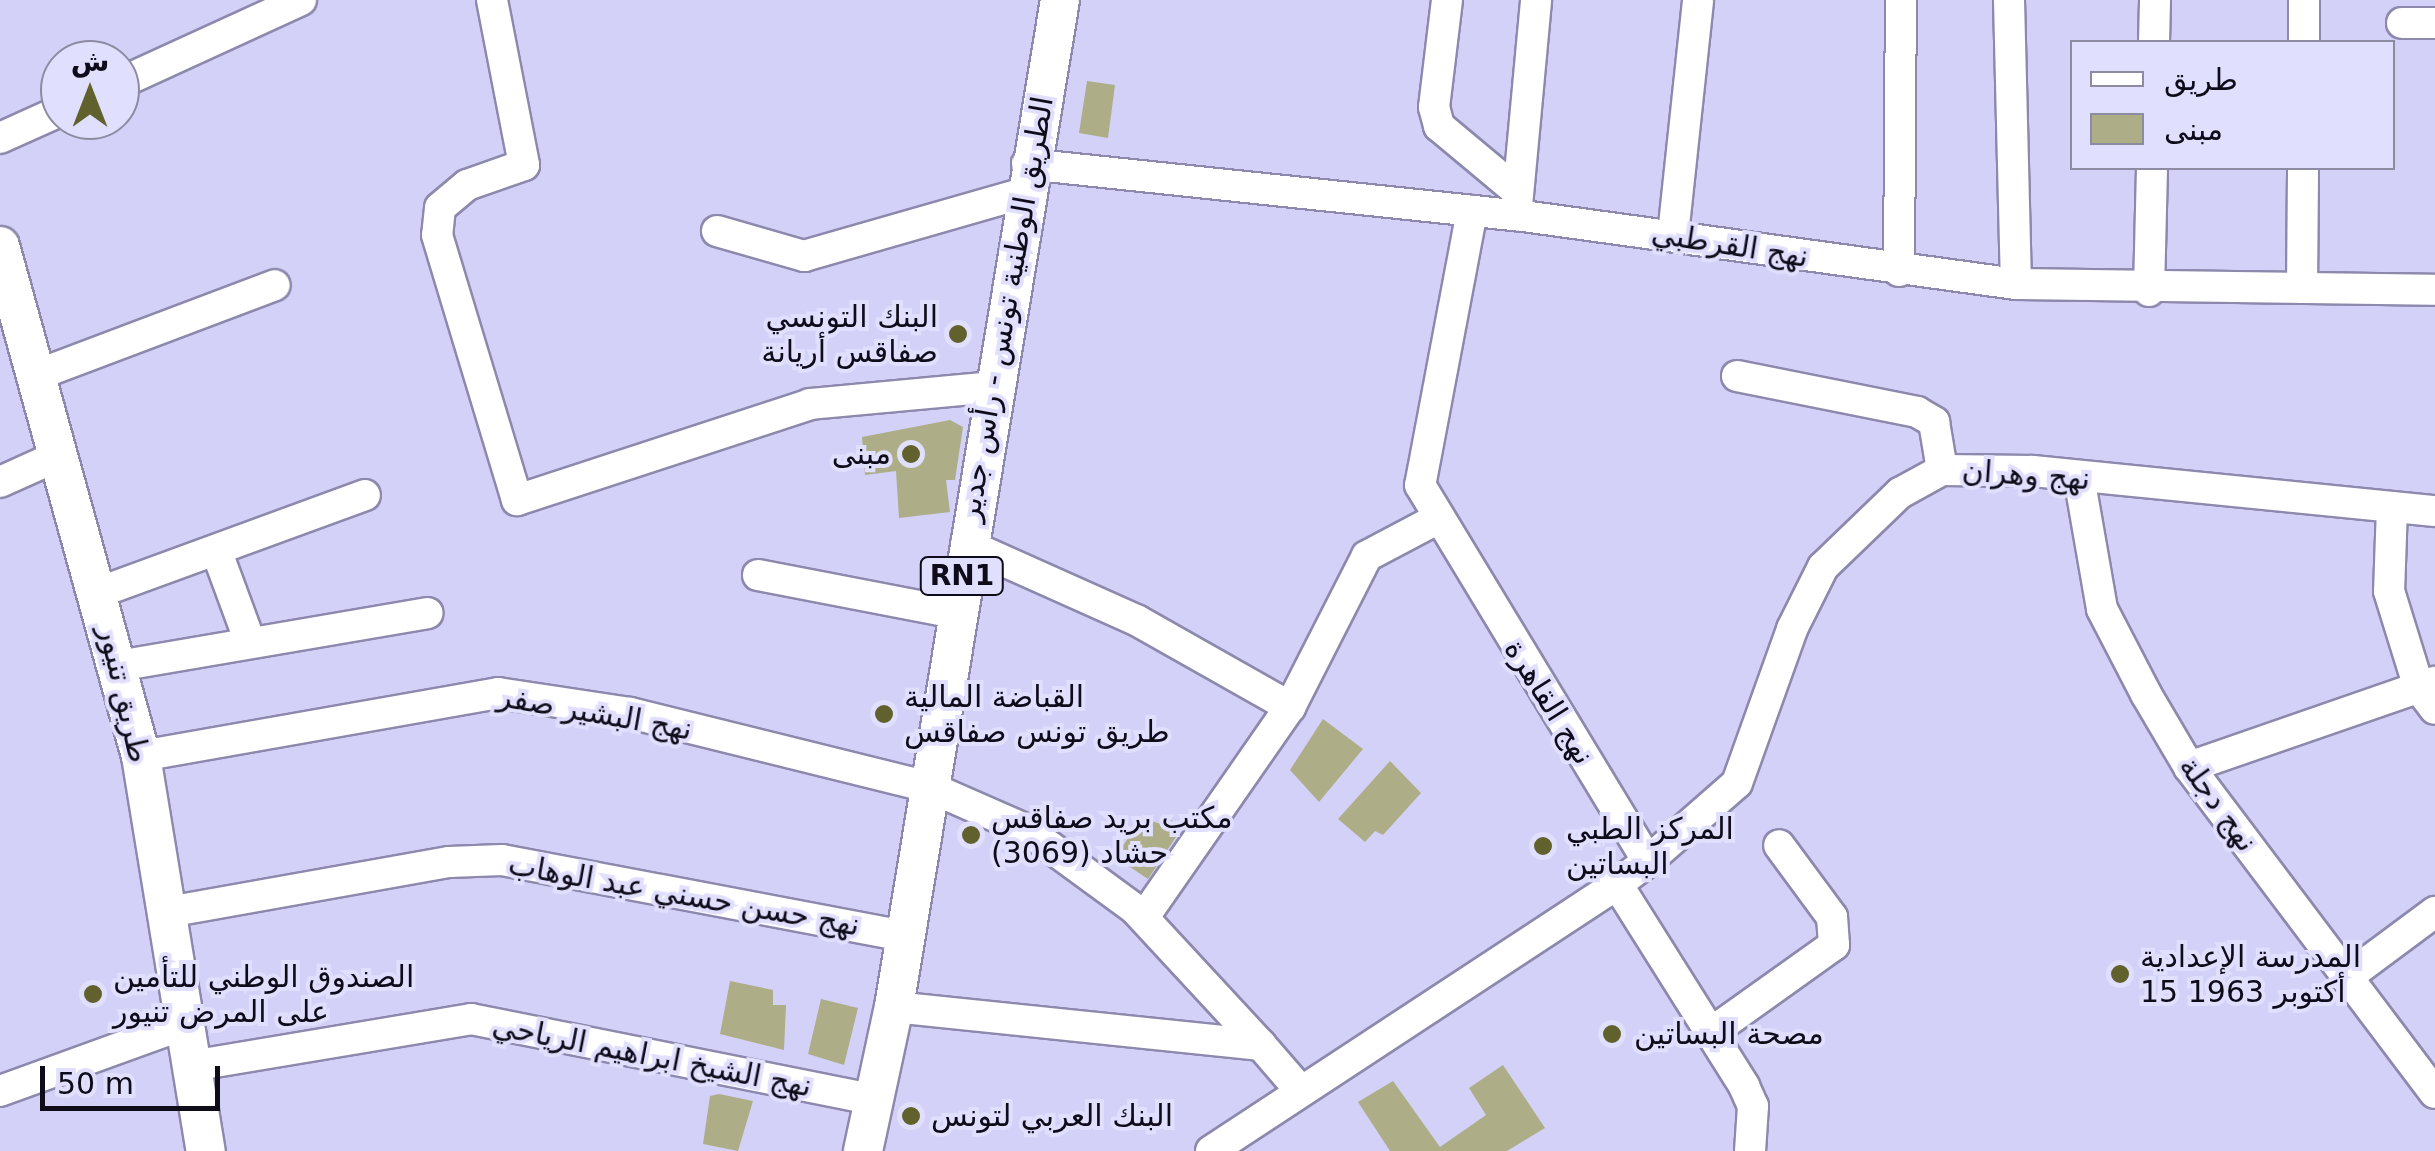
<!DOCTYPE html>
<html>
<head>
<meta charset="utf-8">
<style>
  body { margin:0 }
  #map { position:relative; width:2435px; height:1151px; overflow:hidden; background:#d3d1f7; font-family:"DejaVu Sans","Noto Naskh Arabic",sans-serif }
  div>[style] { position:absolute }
  .building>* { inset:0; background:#adae88 }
  .roads { filter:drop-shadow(2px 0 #8c89ad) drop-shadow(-2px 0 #8c89ad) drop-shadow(0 2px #8c89ad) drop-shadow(0 -2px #8c89ad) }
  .minor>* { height:30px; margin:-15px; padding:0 15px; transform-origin:15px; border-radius:15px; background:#fff }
  .major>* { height:38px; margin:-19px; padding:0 19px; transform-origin:19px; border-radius:19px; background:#fff }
  .dots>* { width:28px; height:28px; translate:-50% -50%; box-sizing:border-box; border:5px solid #e1dffe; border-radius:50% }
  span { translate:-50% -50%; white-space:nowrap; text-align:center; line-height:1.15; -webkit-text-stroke:8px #e1dffe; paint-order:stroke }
  .shield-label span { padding:2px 8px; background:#e1dffe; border:2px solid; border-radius:8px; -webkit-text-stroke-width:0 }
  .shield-label { font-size:28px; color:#0e0c19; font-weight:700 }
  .street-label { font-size:30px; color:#0e0c19 }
  .poi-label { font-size:30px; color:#0e0c19 }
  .right { translate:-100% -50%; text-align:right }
  .left { translate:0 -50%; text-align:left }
  .legend { position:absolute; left:2070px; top:40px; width:325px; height:130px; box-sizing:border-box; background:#e1dffe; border:2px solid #8d8ba2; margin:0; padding:12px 18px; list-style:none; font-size:30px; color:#0e0c19 }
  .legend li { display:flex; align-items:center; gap:20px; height:50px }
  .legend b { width:50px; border:2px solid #8d8ba2 }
  .north { position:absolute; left:40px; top:40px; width:100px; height:100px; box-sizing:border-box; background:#e1dffe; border:2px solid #8d8ba2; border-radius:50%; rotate:0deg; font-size:28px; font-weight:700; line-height:40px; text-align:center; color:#0e0c19 }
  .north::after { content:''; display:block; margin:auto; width:35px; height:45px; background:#61612e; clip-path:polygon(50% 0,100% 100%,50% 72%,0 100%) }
  .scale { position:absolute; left:40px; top:1066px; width:180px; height:45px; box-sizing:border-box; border:5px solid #0e0c19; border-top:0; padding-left:12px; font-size:30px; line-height:35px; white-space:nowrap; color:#0e0c19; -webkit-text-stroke:8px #e1dffe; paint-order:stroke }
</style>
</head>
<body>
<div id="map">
  <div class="building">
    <i style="clip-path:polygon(1087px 81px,1115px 85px,1108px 138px,1079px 133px)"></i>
    <i style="clip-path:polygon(950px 420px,963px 427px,955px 480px,946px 480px,950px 512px,899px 518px,896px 471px,865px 475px,862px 437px)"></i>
    <i style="clip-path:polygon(1323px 719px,1363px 749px,1319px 802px,1290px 770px)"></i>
    <i style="clip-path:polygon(1390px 761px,1421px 793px,1383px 835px,1375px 831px,1365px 842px,1338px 819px)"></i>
    <i style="clip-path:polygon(1142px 818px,1164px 825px,1168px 818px,1182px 828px,1148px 879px,1115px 857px)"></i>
    <i style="clip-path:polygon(730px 981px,773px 990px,773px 1005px,786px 1005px,784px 1050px,720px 1034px)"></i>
    <i style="clip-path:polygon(821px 999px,858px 1008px,844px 1065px,808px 1054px)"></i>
    <i style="clip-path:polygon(1503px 1065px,1545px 1128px,1507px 1151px,1390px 1151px,1358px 1102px,1393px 1081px,1440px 1147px,1486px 1115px,1469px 1088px)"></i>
    <i style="clip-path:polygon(719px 1094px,753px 1101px,738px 1151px,703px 1144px,710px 1096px)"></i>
  </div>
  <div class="roads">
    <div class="minor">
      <i style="left:492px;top:0;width:168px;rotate:79deg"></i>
      <i style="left:524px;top:165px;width:60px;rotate:160.7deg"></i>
      <i style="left:467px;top:185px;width:35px;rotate:140deg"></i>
      <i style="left:440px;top:208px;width:27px;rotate:96deg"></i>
      <i style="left:437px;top:235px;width:277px;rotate:73.2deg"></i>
      <i style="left:517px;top:500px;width:308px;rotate:-18.1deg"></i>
      <i style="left:810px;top:404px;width:183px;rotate:-5.3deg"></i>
      <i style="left:1447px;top:0;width:108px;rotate:96.9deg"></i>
      <i style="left:1434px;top:107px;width:20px;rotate:75deg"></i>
      <i style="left:1439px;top:126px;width:103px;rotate:39.9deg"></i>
      <i style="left:2009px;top:0;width:284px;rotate:88.6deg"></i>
      <i style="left:2402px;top:23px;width:33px"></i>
      <i style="left:2154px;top:42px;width:42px;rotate:-88.6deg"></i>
      <i style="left:2304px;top:42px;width:42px;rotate:-90deg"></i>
      <i style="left:120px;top:83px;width:199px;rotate:-24.6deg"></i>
      <i style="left:0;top:138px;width:66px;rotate:-24.2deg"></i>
      <i style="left:1027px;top:164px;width:492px;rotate:6deg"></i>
      <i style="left:1516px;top:215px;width:505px;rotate:7.86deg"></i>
      <i style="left:2016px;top:284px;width:419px;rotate:0.8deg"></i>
      <i style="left:1517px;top:206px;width:207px;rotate:-84.7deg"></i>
      <i style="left:1472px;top:211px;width:279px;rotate:100.7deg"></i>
      <i style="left:1420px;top:485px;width:440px;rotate:58.8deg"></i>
      <i style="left:1648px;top:861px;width:39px;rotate:143deg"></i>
      <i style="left:1617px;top:884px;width:239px;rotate:57.8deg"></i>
      <i style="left:1744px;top:1086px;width:22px;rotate:66deg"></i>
      <i style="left:1753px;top:1106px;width:45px;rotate:93.8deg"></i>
      <i style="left:717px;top:231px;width:91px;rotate:16deg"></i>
      <i style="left:804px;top:256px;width:229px;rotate:-16deg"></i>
      <i style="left:1673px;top:235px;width:236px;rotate:-83.9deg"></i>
      <i style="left:1899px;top:271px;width:271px;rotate:-89.6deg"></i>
      <i style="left:2302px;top:288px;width:120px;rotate:-89.5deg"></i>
      <i style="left:2149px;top:291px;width:123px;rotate:-88.6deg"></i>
      <i style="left:37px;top:375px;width:254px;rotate:-20.7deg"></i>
      <i style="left:1737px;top:376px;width:184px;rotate:11.3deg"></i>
      <i style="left:1917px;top:412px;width:20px;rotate:30deg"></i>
      <i style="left:1934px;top:422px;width:49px;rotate:80.5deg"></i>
      <i style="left:2079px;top:477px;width:134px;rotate:80.1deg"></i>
      <i style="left:2102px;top:609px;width:96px;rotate:62.6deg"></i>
      <i style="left:2146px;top:694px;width:85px;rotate:59.5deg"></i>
      <i style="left:2189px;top:767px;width:408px;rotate:53deg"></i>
      <i style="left:0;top:482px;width:66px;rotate:-24.2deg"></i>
      <i style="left:2392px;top:507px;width:84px;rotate:92deg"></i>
      <i style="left:2389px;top:591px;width:102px;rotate:72.8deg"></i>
      <i style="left:2419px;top:688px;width:26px;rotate:53deg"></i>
      <i style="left:966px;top:544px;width:188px;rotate:24.1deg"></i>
      <i style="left:1138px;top:621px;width:175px;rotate:29.5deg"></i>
      <i style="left:218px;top:555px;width:93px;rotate:69.8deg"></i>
      <i style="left:758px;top:575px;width:202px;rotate:10.9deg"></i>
      <i style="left:100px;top:592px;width:282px;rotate:-20.1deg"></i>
      <i style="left:118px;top:666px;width:314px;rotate:-9.7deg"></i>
      <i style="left:141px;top:756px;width:363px;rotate:-10deg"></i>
      <i style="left:498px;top:693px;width:134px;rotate:8.6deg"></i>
      <i style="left:630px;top:713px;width:308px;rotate:13.9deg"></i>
      <i style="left:929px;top:787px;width:107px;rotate:23.7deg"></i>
      <i style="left:1027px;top:830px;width:134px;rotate:36.2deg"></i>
      <i style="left:1135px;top:909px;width:185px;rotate:47.2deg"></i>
      <i style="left:2189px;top:767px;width:260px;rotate:-19.1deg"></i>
      <i style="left:1648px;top:861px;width:118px;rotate:-41.2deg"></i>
      <i style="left:1737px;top:783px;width:164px;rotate:-70.3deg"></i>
      <i style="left:1792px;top:629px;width:69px;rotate:-63.4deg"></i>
      <i style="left:1823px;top:567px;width:107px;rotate:-43.9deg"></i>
      <i style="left:1900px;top:493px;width:48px;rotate:-28.7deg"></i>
      <i style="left:1942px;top:470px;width:91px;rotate:0.6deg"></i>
      <i style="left:2033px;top:471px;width:404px;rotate:5.7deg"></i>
      <i style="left:168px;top:912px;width:285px;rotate:-10.1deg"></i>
      <i style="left:449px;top:862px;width:53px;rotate:-2.2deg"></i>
      <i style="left:502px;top:860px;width:409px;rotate:10.7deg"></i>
      <i style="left:1144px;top:917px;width:256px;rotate:-55.2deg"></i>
      <i style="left:1290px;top:707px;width:169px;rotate:-63deg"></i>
      <i style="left:1367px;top:556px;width:77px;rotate:-27.9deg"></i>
      <i style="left:2346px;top:978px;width:111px;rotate:-36.6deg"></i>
      <i style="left:894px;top:1007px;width:369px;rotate:5.9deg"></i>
      <i style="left:1261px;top:1045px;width:58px;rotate:49.2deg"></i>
      <i style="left:1712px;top:1032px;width:150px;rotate:-35.5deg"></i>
      <i style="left:1834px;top:945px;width:28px;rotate:-94deg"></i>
      <i style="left:1832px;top:917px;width:89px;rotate:-126.4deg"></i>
      <i style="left:191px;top:1066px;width:284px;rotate:-9.5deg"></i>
      <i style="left:471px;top:1019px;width:413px;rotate:11.3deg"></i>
      <i style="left:0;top:1091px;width:197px;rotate:-19.9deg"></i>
      <i style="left:1211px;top:1151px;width:486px;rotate:-33.3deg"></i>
    </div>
    <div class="major">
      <i style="left:0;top:246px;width:529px;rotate:74.55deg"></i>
      <i style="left:141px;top:756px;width:400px;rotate:80.7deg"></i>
      <i style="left:863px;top:1151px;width:147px;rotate:-77.9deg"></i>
      <i style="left:894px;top:1007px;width:1021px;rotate:-80.64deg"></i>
    </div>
  </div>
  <div class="dots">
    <i style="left:958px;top:334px;background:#61612e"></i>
    <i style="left:911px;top:454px;background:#61612e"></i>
    <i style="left:884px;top:714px;background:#61612e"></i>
    <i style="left:971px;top:835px;background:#61612e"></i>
    <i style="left:1543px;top:846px;background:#61612e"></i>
    <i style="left:2120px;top:974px;background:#61612e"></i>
    <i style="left:93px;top:994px;background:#61612e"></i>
    <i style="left:1612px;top:1034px;background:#61612e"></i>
    <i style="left:911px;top:1116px;background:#61612e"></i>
  </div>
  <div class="shield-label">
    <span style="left:962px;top:576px">RN1</span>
  </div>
  <div class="street-label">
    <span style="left:1730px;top:245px;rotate:9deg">نهج القرطبي</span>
    <span style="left:1006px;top:309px;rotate:-80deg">الطريق الوطنية تونس - رأس جدير</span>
    <span style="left:2026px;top:475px;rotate:4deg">نهج وهران</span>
    <span style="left:124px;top:694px;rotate:77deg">طريق تنيور</span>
    <span style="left:1549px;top:702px;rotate:58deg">نهج القاهرة</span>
    <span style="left:595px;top:713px;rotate:10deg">نهج البشير صفر</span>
    <span style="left:2218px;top:804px;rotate:54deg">نهج دجلة</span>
    <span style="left:684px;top:895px;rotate:10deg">نهج حسن حسني عبد الوهاب</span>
    <span style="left:652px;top:1056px;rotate:11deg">نهج الشيخ ابراهيم الرياحي</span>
  </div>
  <div class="poi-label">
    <span class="right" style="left:938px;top:334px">البنك التونسي<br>صفاقس أريانة</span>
    <span class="right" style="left:891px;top:454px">مبنى</span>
    <span class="left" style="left:904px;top:714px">القباضة المالية<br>طريق تونس صفاقس</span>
    <span class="left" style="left:991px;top:835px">مكتب بريد صفاقس<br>حشاد (3069)</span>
    <span class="left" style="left:1566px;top:846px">المركز الطبي<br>البساتين</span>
    <span class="left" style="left:2140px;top:974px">المدرسة الإعدادية<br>15 أكتوبر 1963</span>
    <span class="left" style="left:113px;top:994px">الصندوق الوطني للتأمين<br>على المرض تنيور</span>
    <span class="left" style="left:1634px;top:1034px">مصحة البساتين</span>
    <span class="left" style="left:931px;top:1116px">البنك العربي لتونس</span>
  </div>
  <ul class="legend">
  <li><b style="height:12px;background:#fff"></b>طريق</li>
  <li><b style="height:28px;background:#adae88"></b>مبنى</li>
  </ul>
  <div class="north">ش</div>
  <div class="scale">50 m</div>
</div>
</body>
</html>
